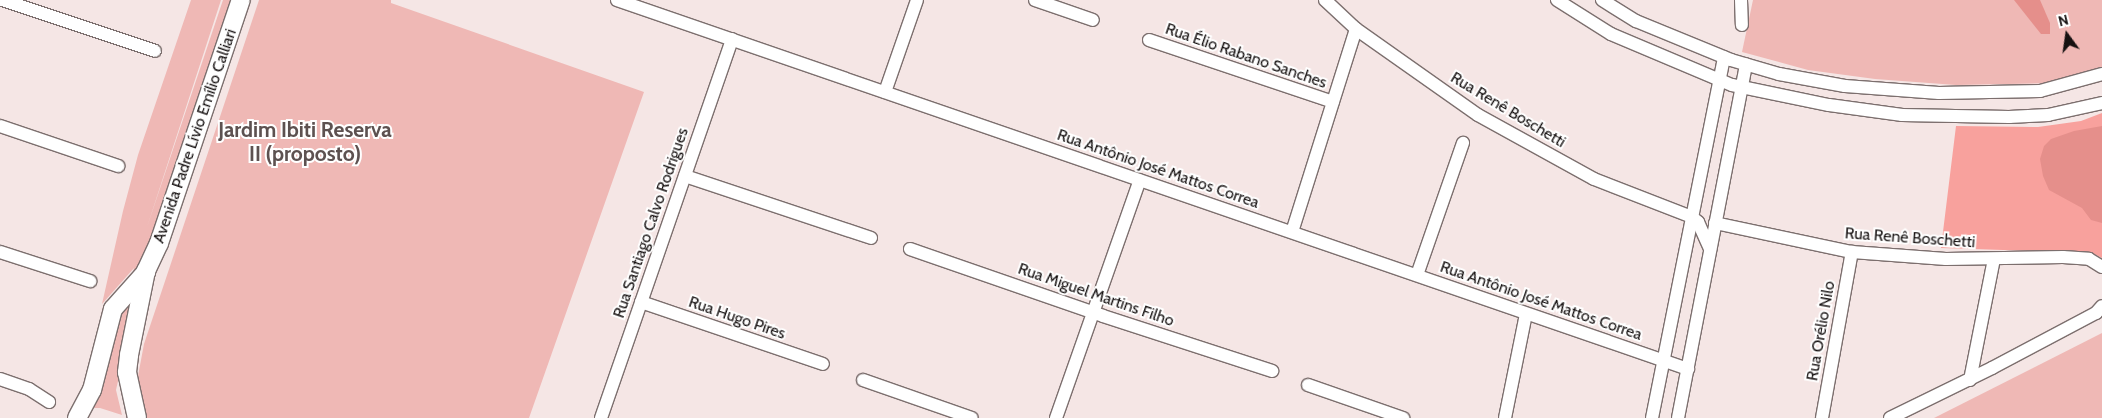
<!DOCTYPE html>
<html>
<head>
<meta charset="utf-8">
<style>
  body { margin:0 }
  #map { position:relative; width:2102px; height:418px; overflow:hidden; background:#f5e6e5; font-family:Cabin,sans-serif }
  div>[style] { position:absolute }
  .green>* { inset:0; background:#efb8b5 }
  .forest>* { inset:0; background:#f8a19d }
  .water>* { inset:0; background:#e58f8b }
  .roads { filter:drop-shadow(1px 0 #7c6f6e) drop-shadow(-1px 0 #7c6f6e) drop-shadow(0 1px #7c6f6e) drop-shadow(0 -1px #7c6f6e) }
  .street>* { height:12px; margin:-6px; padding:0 6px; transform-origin:6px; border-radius:6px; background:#fff }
  .secondary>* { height:18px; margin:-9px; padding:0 9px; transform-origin:9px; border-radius:9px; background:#fff }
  span { translate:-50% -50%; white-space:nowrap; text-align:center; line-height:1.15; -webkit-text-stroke:4px #fff; paint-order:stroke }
  .street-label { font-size:16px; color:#161111 }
  .district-label { font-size:21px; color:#5d5150; font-weight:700 }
  .north { position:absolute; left:2042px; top:10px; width:50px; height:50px; -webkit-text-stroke:4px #fff; paint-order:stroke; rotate:346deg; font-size:14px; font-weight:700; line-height:20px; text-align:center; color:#161111 }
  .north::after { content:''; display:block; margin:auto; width:18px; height:22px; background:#161111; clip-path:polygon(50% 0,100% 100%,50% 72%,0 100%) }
</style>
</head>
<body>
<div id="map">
  <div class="green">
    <i style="clip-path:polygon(191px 0,221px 0,147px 227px,223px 0,232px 0,145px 261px,116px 390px,122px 415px,100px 408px,88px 408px,109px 340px,126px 300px,134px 268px,102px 304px,123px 211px,138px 155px)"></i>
    <i style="clip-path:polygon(259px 0,391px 0,391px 3px,644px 92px,529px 418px,145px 418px,138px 376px,144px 344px)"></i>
    <i style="clip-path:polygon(1753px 0,2102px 0,2102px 70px,2058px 83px,1956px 85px,1875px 79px,1808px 70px,1742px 52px)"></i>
    <i style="clip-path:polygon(2102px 333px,2102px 418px,1934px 418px)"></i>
  </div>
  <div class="forest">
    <i style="clip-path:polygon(2102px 113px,2102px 258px,2092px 253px,1941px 248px,1956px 126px,2038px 127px,2081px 121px)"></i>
  </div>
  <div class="water">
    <i style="clip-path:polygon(2014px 0,2040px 0,2050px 23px,2050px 34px,2041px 34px)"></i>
    <i style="clip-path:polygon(2102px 126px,2102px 223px,2091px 220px,2082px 208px,2049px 190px,2043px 176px,2040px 159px,2044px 146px,2051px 139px,2074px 131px)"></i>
  </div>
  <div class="roads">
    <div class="street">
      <i style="left:2px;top:0;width:161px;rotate:18.4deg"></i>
      <i style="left:617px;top:0;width:1133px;rotate:19.01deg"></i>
      <i style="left:1035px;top:0;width:61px;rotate:19deg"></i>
      <i style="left:1325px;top:0;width:42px;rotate:43.1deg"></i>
      <i style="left:1356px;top:29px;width:149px;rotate:35.2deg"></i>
      <i style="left:1478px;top:115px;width:132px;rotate:28.9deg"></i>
      <i style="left:1594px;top:179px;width:105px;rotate:21.2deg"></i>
      <i style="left:1692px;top:217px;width:8px;rotate:40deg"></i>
      <i style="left:1698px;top:222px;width:30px;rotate:66deg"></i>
      <i style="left:1557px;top:0;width:64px;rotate:32.2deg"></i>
      <i style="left:1611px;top:34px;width:131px;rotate:22.9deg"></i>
      <i style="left:1732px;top:85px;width:99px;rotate:11.7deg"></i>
      <i style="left:1829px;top:105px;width:74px;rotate:7.8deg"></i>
      <i style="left:1902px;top:115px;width:107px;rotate:1.1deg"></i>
      <i style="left:2009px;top:117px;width:39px;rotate:-3deg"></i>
      <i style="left:2048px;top:115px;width:55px;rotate:-12.5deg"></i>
      <i style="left:1602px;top:0;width:40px;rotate:32deg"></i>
      <i style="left:1636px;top:21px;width:103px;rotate:22.3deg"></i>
      <i style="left:1731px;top:60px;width:50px;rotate:16.3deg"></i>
      <i style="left:1779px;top:74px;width:67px;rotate:10.3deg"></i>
      <i style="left:1845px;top:86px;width:94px;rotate:4.3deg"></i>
      <i style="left:1939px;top:93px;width:101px;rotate:-1.1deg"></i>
      <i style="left:2040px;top:91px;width:64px;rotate:-15.3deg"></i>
      <i style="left:1741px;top:0;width:25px;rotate:88deg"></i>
      <i style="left:1149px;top:40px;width:194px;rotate:18.6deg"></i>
      <i style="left:885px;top:92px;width:97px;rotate:-70.8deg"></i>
      <i style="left:0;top:126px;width:125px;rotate:18.7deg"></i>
      <i style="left:685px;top:176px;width:196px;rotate:18.4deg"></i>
      <i style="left:1715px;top:223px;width:140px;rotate:12deg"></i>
      <i style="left:1852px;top:252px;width:94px;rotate:4.3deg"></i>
      <i style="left:1946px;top:259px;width:117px;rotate:-1deg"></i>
      <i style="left:2063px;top:257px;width:26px;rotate:4deg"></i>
      <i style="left:2089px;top:259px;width:15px;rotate:32deg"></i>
      <i style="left:1292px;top:232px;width:213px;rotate:-72.5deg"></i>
      <i style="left:910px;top:249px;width:204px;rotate:19.1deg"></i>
      <i style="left:1103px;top:316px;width:178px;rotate:18deg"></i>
      <i style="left:0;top:252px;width:95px;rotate:17.9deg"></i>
      <i style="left:1417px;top:275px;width:140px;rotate:-70.8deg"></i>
      <i style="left:641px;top:302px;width:192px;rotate:18.8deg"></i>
      <i style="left:0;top:379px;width:31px;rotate:19deg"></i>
      <i style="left:29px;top:389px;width:24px;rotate:33deg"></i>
      <i style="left:863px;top:380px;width:115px;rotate:19.2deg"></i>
      <i style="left:1970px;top:380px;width:123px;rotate:-78.8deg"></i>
      <i style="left:1308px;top:385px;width:101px;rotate:19.2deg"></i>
      <i style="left:601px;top:418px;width:401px;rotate:-70.9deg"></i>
      <i style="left:1056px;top:418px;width:252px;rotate:-70.6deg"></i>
      <i style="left:1505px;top:418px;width:106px;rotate:-78.6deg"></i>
      <i style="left:1652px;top:418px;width:368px;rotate:-78.7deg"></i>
      <i style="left:1678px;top:418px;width:360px;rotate:-79.1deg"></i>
      <i style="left:1822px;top:418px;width:169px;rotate:-79.8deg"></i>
      <i style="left:1890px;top:418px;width:114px;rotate:-26.1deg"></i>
      <i style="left:1992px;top:368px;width:118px;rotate:-27.9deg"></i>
      <i style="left:2096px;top:313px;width:9px;rotate:-49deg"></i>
    </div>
    <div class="secondary">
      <i style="left:77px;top:418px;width:32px;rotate:-62deg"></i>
      <i style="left:92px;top:390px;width:84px;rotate:-75.5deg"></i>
      <i style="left:113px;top:309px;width:50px;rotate:-48.3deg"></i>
      <i style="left:137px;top:418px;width:47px;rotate:-102.3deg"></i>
      <i style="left:127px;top:372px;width:17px;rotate:-83deg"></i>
      <i style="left:129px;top:355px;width:86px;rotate:-78.6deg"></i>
      <i style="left:146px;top:271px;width:31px;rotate:-65deg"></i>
      <i style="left:159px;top:243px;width:256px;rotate:-71.4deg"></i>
    </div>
  </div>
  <div class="street-label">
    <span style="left:1246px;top:56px;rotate:19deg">Rua Élio Rabano Sanches</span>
    <span style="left:1508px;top:110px;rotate:31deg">Rua Renê Boschetti</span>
    <span style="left:195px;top:136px;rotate:-71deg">Avenida Padre Lívio Emílio Calliari</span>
    <span style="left:1158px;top:169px;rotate:19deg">Rua Antônio José Mattos Correa</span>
    <span style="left:651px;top:223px;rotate:-71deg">Rua Santiago Calvo Rodrigues</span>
    <span style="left:1910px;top:238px;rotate:4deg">Rua Renê Boschetti</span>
    <span style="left:1096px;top:295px;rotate:19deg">Rua Miguel Martins Filho</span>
    <span style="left:1541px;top:301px;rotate:19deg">Rua Antônio José Mattos Correa</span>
    <span style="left:737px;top:318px;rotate:19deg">Rua Hugo Pires</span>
    <span style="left:1821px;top:331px;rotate:-80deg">Rua Orélio Nilo</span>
  </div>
  <div class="district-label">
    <span style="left:305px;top:142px">Jardim Ibiti Reserva<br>II (proposto)</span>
  </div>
  <div class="north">N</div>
</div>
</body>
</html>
